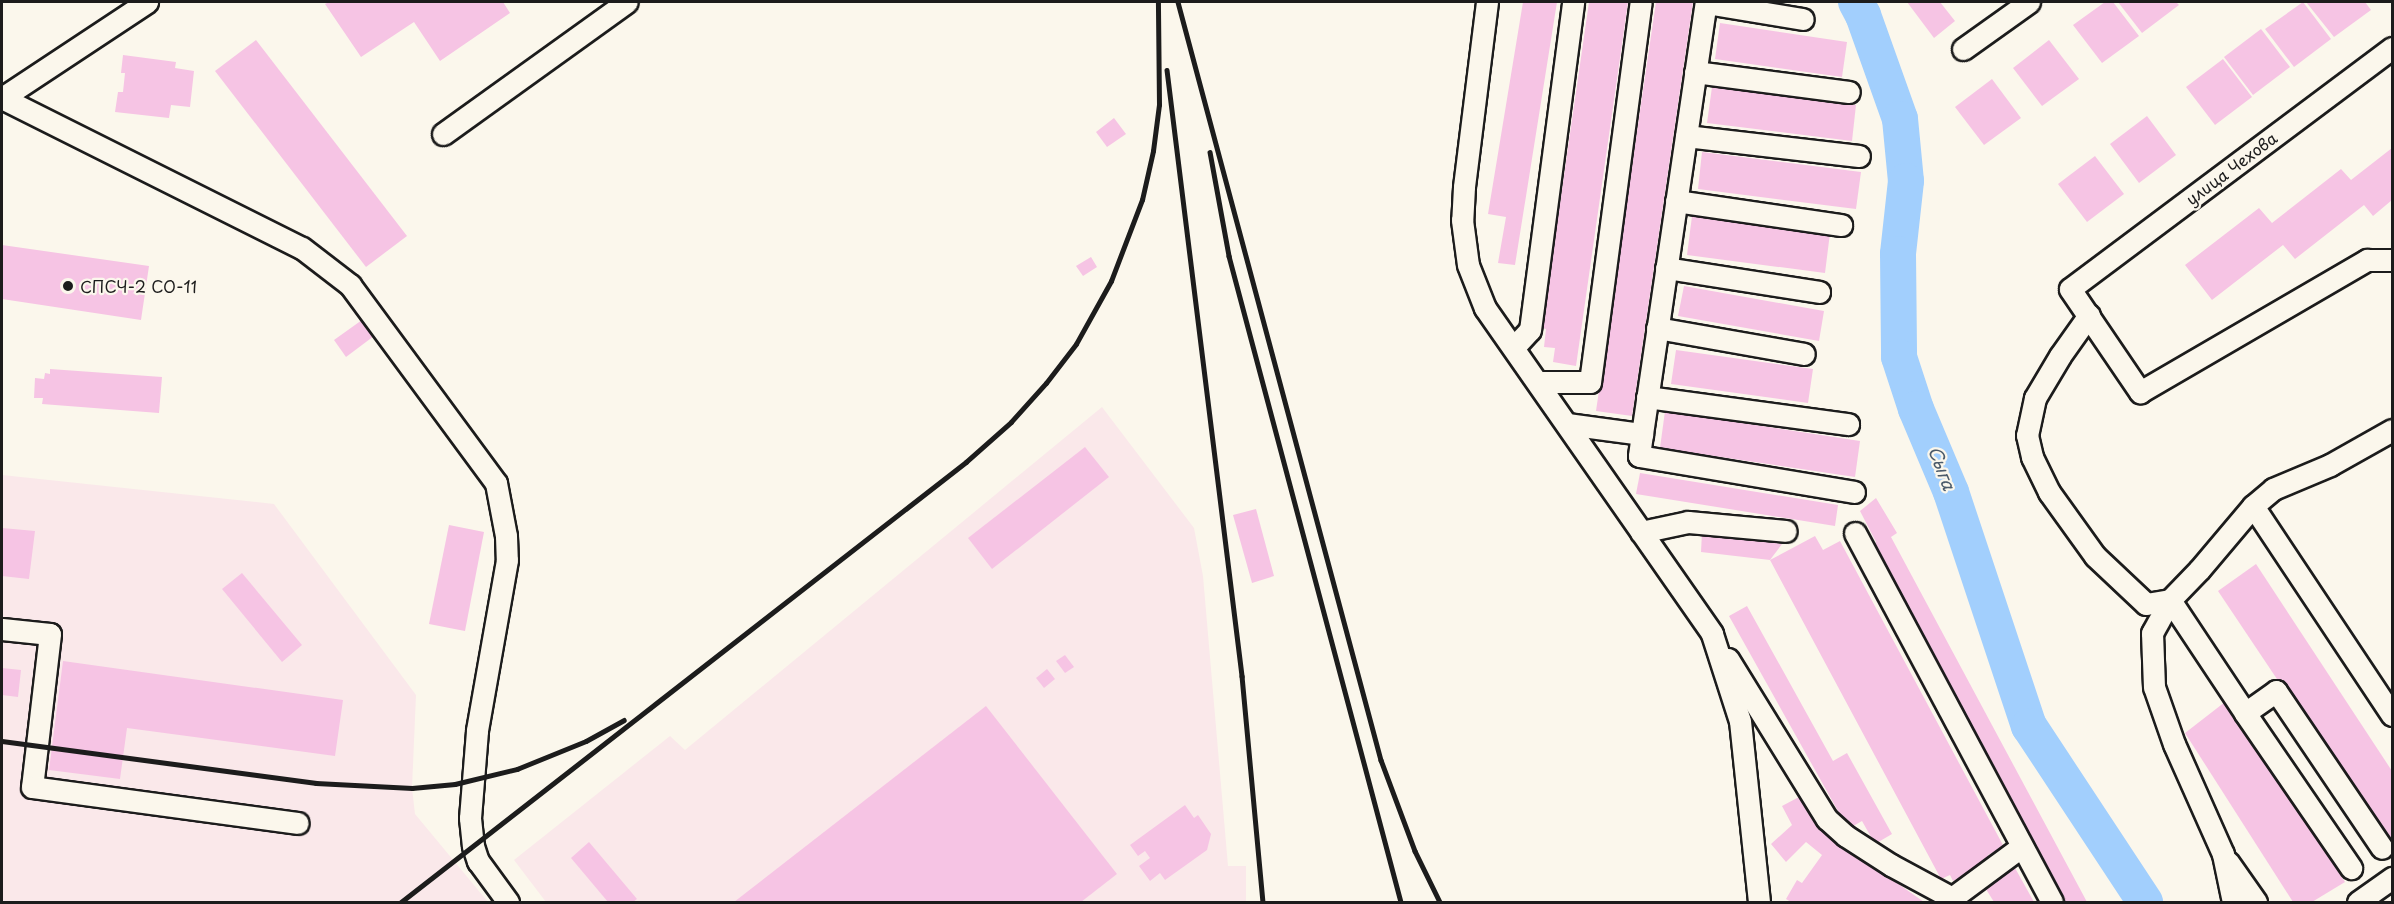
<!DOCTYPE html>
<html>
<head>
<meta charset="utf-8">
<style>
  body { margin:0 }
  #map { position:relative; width:2394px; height:904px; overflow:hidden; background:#fbf7ec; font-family:"Playpen Sans",sans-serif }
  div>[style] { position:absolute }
  .built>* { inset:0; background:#fae8ea }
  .river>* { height:36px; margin:-18px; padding:0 18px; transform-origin:18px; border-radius:18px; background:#a2cffd }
  .building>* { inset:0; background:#f6c4e4 }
  .roads { filter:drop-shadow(2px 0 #1c1c1c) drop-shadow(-2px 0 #1c1c1c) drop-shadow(0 2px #1c1c1c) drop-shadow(0 -2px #1c1c1c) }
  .minor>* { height:21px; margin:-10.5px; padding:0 10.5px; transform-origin:10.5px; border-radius:10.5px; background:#fbf7ec }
  .rail>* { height:4.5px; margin:-2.25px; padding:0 2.25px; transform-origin:2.25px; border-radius:2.25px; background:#1c1c1c }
  .dots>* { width:16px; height:16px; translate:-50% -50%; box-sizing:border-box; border:3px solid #fbf7ec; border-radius:50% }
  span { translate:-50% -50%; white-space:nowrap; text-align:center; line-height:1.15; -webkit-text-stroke:4.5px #fbf7ec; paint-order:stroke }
  .street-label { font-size:16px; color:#1c1c1c }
  .poi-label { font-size:16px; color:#1c1c1c }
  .left { translate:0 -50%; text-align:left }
  .water-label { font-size:18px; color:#4b5b6b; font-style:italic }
  .frame { position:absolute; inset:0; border:3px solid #1c1c1c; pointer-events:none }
</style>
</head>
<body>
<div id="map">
  <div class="built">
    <i style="clip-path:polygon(1102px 407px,1194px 528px,1203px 576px,1228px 866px,1246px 866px,1246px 902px,546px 902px,514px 860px,670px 736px,685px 750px)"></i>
    <i style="clip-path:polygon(2px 475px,274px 504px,416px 695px,412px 788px,415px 814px,488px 902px,2px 902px)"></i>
  </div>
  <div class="river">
    <i style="left:1856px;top:2px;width:15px;rotate:62deg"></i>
    <i style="left:1863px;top:15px;width:110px;rotate:70.4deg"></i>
    <i style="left:1900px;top:119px;width:62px;rotate:84.5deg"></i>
    <i style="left:1906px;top:181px;width:73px;rotate:96.3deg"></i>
    <i style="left:1898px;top:254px;width:103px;rotate:89.4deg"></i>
    <i style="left:1899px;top:357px;width:55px;rotate:71.9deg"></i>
    <i style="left:1916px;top:409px;width:90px;rotate:67.1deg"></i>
    <i style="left:1951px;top:492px;width:247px;rotate:71.6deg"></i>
    <i style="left:2029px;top:726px;width:211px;rotate:56.6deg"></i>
  </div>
  <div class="building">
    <i style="clip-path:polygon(329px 2px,503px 2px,510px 13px,440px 61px,414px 22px,361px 57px,325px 4px)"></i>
    <i style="clip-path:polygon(1523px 2px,1557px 2px,1515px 265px,1498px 263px,1506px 217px,1488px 214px)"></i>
    <i style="clip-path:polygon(1589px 2px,1628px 2px,1576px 366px,1553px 362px,1555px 348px,1544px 347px,1546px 329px,1542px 328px)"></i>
    <i style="clip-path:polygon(1656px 2px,1693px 2px,1632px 416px,1596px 411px)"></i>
    <i style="clip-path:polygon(1907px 2px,1940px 2px,1955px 21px,1934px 38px)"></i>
    <i style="clip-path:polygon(2105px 2px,2113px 2px,2139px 36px,2102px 63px,2073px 25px)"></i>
    <i style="clip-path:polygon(2118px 2px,2176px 2px,2179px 5px,2142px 33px)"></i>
    <i style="clip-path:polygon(2303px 2px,2331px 39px,2294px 67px,2265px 29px)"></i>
    <i style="clip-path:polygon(2306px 2px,2365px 2px,2371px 10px,2334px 37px)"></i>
    <i style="clip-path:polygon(1720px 23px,1847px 42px,1842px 77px,1715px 59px)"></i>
    <i style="clip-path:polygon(2261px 29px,2290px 67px,2253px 95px,2224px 57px)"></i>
    <i style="clip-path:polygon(256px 40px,407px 236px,366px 267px,215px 71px)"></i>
    <i style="clip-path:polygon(2049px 40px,2079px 79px,2042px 106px,2013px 68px)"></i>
    <i style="clip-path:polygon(123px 55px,176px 62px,175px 68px,194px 71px,190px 107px,171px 105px,169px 118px,115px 112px,118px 92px,123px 92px,125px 73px,121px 73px)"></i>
    <i style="clip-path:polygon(2223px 59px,2252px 97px,2215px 125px,2186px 87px)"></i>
    <i style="clip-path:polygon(1992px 79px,2021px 118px,1984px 145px,1955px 107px)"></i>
    <i style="clip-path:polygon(1712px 87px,1856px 105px,1852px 141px,1707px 123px)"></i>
    <i style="clip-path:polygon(2147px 116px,2176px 155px,2139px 183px,2110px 144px)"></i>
    <i style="clip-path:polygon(1114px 118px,1126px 134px,1107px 147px,1096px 132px)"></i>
    <i style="clip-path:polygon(2392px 148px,2392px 200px,2373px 216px,2364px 205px,2295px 259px,2283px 245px,2212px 300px,2185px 265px,2259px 208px,2272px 223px,2341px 169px,2351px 180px)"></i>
    <i style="clip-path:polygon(1702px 152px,1861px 172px,1856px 209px,1698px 189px)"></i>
    <i style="clip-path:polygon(2095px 156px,2124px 194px,2087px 222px,2058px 184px)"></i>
    <i style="clip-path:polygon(1692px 216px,1830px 233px,1825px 273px,1687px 255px)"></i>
    <i style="clip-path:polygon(2px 245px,149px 266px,141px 320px,2px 299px)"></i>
    <i style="clip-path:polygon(1091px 257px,1097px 267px,1083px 276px,1076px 266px)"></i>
    <i style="clip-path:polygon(1684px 286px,1824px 311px,1819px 341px,1678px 316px)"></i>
    <i style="clip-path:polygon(362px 320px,374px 336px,346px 357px,334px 340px)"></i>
    <i style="clip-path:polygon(1676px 350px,1813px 369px,1808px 403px,1671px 384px)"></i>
    <i style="clip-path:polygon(50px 369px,162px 377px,159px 413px,42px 404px,43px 398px,34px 398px,35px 378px,44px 379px,45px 373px,50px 374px)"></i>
    <i style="clip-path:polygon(1665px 411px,1860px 441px,1855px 477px,1660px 448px)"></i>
    <i style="clip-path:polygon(1085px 447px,1109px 477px,992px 569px,968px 538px)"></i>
    <i style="clip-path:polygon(1640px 473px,1838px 505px,1835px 526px,1636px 494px)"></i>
    <i style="clip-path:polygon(1876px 498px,1897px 533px,1891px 537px,2087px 902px,2063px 902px,1871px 546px,1876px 542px,1860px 511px)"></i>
    <i style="clip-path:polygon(1256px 509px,1274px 576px,1252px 583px,1233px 515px)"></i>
    <i style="clip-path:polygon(449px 525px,484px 532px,465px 631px,429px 624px)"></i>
    <i style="clip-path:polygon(2px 528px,35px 531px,29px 579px,2px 576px)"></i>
    <i style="clip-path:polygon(1702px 532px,1782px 544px,1770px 560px,1701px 552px)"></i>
    <i style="clip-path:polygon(1815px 536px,1823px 550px,1840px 541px,2004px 847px,1988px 855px,1991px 861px,1953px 881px,1950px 875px,1941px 879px,1770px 560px)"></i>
    <i style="clip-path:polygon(2256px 564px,2392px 771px,2392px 851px,2218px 591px)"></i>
    <i style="clip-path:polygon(242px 573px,302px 645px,282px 662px,222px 589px)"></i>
    <i style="clip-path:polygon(1747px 606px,1833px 761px,1847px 753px,1892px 834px,1875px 844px,1862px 821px,1848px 829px,1729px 616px)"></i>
    <i style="clip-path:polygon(1065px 655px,1074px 667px,1065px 673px,1056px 661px)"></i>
    <i style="clip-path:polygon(63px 661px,343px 700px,335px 756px,127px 728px,120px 779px,49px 770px)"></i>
    <i style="clip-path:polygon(2px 668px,21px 670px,18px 697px,2px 695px)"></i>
    <i style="clip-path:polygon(1047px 669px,1055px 679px,1044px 688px,1036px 678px)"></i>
    <i style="clip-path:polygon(2225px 702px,2345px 882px,2312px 902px,2293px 902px,2185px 733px)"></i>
    <i style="clip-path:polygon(986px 706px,1117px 874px,1081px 902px,734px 902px)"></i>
    <i style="clip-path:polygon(1799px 797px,1816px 826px,1924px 902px,1791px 902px,1786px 899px,1797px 880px,1802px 883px,1822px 855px,1806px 842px,1786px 862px,1771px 844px,1792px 825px,1782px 806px)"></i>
    <i style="clip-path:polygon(1185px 805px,1194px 818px,1198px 815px,1211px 834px,1207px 850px,1165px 880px,1160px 873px,1150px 881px,1139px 866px,1150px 858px,1145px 851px,1138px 856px,1130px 845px)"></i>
    <i style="clip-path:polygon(589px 842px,637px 899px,633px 902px,608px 902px,571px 858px)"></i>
    <i style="clip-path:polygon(2015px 868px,2034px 902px,1994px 902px,1984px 886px)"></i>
  </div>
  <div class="roads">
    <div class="minor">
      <i style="left:1487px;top:2px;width:186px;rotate:97.1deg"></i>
      <i style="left:1464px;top:187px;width:33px;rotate:93deg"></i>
      <i style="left:1462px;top:220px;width:45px;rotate:82.4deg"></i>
      <i style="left:1468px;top:265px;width:46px;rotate:68.4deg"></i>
      <i style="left:1485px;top:308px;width:397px;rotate:55.1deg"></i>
      <i style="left:1712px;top:634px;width:91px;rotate:72.2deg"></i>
      <i style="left:1740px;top:721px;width:182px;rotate:84deg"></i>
      <i style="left:1706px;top:3px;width:98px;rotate:9.4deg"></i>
      <i style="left:2392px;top:48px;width:402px;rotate:143.2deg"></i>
      <i style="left:2070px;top:289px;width:125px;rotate:55.8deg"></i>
      <i style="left:2140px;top:392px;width:263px;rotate:-30.2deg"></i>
      <i style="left:2367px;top:260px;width:25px"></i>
      <i style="left:1963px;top:49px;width:81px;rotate:-35.5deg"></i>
      <i style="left:1695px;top:72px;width:155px;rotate:7.4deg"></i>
      <i style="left:2px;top:98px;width:335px;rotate:26.6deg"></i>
      <i style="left:302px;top:248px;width:61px;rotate:37.6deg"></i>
      <i style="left:350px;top:285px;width:246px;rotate:53.6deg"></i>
      <i style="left:496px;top:483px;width:54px;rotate:79.3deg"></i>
      <i style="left:506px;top:536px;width:24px;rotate:88deg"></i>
      <i style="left:507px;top:560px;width:174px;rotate:100deg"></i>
      <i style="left:477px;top:731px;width:87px;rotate:94.6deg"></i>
      <i style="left:470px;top:818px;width:28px;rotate:84deg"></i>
      <i style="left:473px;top:846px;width:16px;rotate:72deg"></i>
      <i style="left:478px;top:861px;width:51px;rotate:53.8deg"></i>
      <i style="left:2px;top:98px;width:174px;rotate:-33.5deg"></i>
      <i style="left:443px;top:134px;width:226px;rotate:-35.7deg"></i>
      <i style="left:1686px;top:136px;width:174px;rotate:6.6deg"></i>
      <i style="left:1676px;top:201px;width:167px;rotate:8.3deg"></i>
      <i style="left:1666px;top:268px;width:155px;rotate:8.9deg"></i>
      <i style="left:2089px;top:315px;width:50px;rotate:125.3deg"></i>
      <i style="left:2060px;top:356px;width:49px;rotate:120.8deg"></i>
      <i style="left:2035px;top:398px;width:38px;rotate:102deg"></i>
      <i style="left:2027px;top:435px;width:23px;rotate:77deg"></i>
      <i style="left:2032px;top:457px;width:39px;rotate:64deg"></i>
      <i style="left:2049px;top:492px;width:79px;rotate:54.3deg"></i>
      <i style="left:2095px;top:556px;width:70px;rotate:43.3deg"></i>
      <i style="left:2146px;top:604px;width:24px;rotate:-9deg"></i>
      <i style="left:2170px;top:600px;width:136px;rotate:56.4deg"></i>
      <i style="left:2245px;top:713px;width:38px;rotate:-35deg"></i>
      <i style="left:2276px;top:691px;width:189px;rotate:56deg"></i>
      <i style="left:1657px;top:328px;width:149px;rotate:10deg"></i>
      <i style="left:1514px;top:347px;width:23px;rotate:-47deg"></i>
      <i style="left:1530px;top:330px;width:331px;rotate:-82.5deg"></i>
      <i style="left:1538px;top:382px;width:52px"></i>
      <i style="left:1590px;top:382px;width:383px;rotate:-82.4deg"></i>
      <i style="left:1647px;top:397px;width:203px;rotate:7.7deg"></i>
      <i style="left:1567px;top:424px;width:76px;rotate:7.6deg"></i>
      <i style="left:1642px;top:434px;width:22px;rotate:98deg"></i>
      <i style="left:1639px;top:456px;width:218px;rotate:9.5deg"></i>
      <i style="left:1642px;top:434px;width:437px;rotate:-81.6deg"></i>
      <i style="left:2253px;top:506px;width:251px;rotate:56.4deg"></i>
      <i style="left:1641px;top:532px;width:48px;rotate:-12deg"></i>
      <i style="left:1688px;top:522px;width:98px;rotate:5.2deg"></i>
      <i style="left:1855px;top:533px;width:418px;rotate:61.9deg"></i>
      <i style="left:2px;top:629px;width:48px;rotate:5.9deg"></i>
      <i style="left:50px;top:634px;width:154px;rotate:96.7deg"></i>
      <i style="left:32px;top:787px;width:268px;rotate:7.7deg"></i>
      <i style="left:1728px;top:659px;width:188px;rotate:58.3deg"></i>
      <i style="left:1827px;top:819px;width:25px;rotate:42deg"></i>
      <i style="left:1846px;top:836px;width:54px;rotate:32.8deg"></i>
      <i style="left:1891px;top:865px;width:69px;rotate:28.4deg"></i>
      <i style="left:1952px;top:898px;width:86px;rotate:-36.5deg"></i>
      <i style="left:2245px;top:713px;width:188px;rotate:55.6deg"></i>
      <i style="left:2228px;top:862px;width:49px;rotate:55deg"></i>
      <i style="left:2233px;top:902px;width:49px;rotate:-101.8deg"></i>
      <i style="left:2223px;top:854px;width:120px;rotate:-114deg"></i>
      <i style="left:2174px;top:744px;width:60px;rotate:-109.3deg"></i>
      <i style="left:2154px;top:687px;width:54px;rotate:-92.1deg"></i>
      <i style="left:2152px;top:633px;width:38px;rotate:-61deg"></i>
      <i style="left:2170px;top:600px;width:42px;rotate:-46deg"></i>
      <i style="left:2199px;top:570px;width:84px;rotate:-49.8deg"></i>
      <i style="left:2253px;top:506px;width:26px;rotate:-40deg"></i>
      <i style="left:2273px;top:489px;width:62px;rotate:-22.8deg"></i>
      <i style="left:2330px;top:465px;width:71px;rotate:-29.4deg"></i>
      <i style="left:2358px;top:902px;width:42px;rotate:-35.2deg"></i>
    </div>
  </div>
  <div class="rail">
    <i style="left:1178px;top:2px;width:785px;rotate:75.01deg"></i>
    <i style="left:1381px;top:760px;width:97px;rotate:69.5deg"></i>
    <i style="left:1415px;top:851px;width:57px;rotate:63.9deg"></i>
    <i style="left:1167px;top:70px;width:611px;rotate:82.94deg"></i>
    <i style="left:1242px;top:676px;width:227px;rotate:84.7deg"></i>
    <i style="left:1210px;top:152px;width:106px;rotate:79.6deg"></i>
    <i style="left:1229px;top:256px;width:669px;rotate:75.09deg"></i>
    <i style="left:2px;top:741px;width:317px;rotate:7.6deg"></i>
    <i style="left:316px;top:783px;width:96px;rotate:3deg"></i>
    <i style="left:412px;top:788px;width:43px;rotate:-5.3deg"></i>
    <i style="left:455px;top:784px;width:64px;rotate:-13.6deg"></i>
    <i style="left:517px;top:769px;width:74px;rotate:-22.1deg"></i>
    <i style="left:586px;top:741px;width:43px;rotate:-28.9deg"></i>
    <i style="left:401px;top:902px;width:716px;rotate:-37.91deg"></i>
    <i style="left:966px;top:462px;width:60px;rotate:-41.6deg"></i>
    <i style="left:1011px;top:422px;width:52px;rotate:-48.1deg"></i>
    <i style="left:1046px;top:383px;width:49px;rotate:-52.4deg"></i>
    <i style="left:1076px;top:344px;width:72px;rotate:-60.9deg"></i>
    <i style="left:1111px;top:281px;width:87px;rotate:-69.1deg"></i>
    <i style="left:1142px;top:200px;width:50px;rotate:-77.3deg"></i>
    <i style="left:1153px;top:151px;width:46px;rotate:-82.6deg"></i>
    <i style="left:1159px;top:105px;width:103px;rotate:-90.6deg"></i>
  </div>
  <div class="dots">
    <i style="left:68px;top:286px;background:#1c1c1c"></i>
  </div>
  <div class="street-label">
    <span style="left:2231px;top:168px;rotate:-37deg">улица Чехова</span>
  </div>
  <div class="poi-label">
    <span class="left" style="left:80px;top:286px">СПСЧ-2 СО-11</span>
  </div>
  <div class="water-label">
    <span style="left:1942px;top:468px;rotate:69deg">Сыга</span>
  </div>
  <div class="frame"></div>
</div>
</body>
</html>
